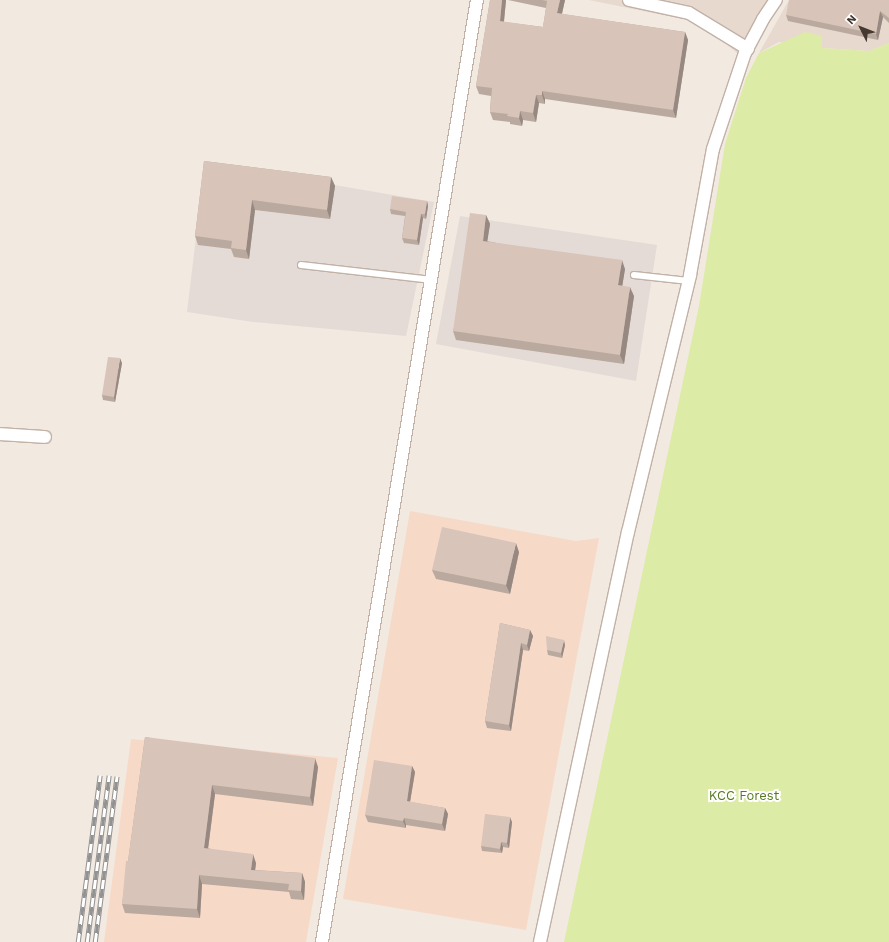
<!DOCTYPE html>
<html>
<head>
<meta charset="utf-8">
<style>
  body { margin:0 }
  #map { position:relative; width:889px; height:942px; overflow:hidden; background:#f2e9e1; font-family:"Work Sans",sans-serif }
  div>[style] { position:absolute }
  .residential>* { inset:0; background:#e7d9ce }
  .commercial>* { inset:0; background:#f7d9c8 }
  .industrial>* { inset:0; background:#e4dbd6 }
  .green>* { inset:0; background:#dceba5 }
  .roads { filter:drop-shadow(1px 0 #c1b1a6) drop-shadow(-1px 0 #c1b1a6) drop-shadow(0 1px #c1b1a6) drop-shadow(0 -1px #c1b1a6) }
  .service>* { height:6px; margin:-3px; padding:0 3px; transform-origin:3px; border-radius:3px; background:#fff }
  .minor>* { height:12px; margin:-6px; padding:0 6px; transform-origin:6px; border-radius:6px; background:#fff }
  .rail>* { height:4.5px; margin-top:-2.25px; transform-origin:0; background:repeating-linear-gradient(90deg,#fff 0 9px,#929292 0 18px); box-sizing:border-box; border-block:1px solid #929292 }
  .wall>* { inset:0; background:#baa99e }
  .shaded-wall>* { inset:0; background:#978981 }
  .building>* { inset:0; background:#d8c4b8 }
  span { translate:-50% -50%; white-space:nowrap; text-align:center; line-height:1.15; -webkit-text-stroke:4px #fff; paint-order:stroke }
  .park-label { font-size:13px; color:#577920 }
  .north { position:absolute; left:841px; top:8px; width:40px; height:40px; -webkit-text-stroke:3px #fff; paint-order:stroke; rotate:312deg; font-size:11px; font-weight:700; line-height:16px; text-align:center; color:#443831 }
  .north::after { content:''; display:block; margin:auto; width:14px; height:18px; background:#443831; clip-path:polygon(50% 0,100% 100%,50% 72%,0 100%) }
</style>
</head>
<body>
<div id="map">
  <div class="residential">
    <i style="clip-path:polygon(589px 0,771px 0,738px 54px,702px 23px)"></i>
    <i style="clip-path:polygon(789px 0,889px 0,889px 43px,869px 51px,822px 48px,779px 42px,759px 53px)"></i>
  </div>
  <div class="commercial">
    <i style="clip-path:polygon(410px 511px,576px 541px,599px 538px,526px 930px,343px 899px)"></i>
    <i style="clip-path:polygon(131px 739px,338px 758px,306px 942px,104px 942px)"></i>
  </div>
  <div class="industrial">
    <i style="clip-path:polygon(205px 163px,434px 202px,406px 336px,253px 322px,187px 312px)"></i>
    <i style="clip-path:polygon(460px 216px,657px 245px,636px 381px,436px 344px)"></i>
  </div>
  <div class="green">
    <i style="clip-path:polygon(805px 32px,822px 36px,822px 48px,869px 51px,889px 43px,889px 942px,564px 942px,699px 306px,725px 144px,746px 78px,759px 53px)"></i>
  </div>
  <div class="roads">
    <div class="service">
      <i style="left:301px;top:265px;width:132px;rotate:6.5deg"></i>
      <i style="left:634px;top:275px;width:55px;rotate:6.2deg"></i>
    </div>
    <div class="minor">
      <i style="left:629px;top:0;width:61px;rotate:12.2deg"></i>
      <i style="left:689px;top:13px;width:69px;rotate:31.4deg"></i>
      <i style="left:0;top:434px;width:45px;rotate:3.8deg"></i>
      <i style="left:322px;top:942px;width:955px;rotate:-80.66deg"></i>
      <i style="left:540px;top:942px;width:419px;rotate:-77.9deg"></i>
      <i style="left:628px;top:532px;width:264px;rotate:-76.4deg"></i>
      <i style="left:690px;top:275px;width:128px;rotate:-79.7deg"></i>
      <i style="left:713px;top:149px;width:101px;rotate:-71.6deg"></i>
      <i style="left:745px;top:53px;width:38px;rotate:-62deg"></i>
      <i style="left:763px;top:19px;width:23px;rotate:-56deg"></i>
    </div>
  </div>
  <div class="rail">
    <i style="left:78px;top:942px;width:168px;rotate:-82.5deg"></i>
    <i style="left:87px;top:942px;width:168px;rotate:-82.5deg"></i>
    <i style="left:95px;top:942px;width:167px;rotate:-82.5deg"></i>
  </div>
  <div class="wall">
    <i style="clip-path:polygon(490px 0,506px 0,504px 22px,543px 27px,546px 8px,508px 0,565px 0,562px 14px,685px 32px,688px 40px,676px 118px,545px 99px,545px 104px,539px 103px,536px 122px,523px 120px,522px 126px,510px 124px,510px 122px,493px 120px,490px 112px,491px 96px,479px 94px,476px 86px)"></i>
    <i style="clip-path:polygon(889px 0,889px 23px,883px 17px,878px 40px,788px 21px,786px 15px)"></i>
    <i style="clip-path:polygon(204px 161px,331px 177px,335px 186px,330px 219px,255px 210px,249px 259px,234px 257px,231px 249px,198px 245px,195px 236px)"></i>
    <i style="clip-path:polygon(427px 201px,428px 206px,426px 219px,423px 218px,419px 245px,404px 243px,402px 238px,405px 216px,391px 214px,390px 209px)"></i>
    <i style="clip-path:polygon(486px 215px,490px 224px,487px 241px,625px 269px,622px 286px,634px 296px,624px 364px,456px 340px,453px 331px)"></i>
    <i style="clip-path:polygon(122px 363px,115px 402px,103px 400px,102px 395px)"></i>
    <i style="clip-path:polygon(519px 552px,510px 594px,436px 579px,432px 570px)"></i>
    <i style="clip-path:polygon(500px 623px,530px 630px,533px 636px,529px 651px,523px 650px,511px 731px,487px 728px,485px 721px)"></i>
    <i style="clip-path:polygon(565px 645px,562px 658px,548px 655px,547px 650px)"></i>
    <i style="clip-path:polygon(145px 737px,318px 767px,313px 806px,215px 794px,208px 848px,256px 863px,255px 870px,302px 873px,305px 882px,304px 900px,291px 899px,289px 892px,202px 884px,200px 918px,125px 913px,122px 904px,128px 861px)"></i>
    <i style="clip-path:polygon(412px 766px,415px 772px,410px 802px,445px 808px,448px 814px,445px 831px,406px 825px,406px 828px,368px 822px,365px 815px)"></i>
    <i style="clip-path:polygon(512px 822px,509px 848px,503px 847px,502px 853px,482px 851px,481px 846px)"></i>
  </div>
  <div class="shaded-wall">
    <i style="clip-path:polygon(502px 0,506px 0,503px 30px,500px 21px)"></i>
    <i style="clip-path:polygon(560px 0,565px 0,560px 22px,557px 13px)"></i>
    <i style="clip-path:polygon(880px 11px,883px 17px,878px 40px,876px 34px)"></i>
    <i style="clip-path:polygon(685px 32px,688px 40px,676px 118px,673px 110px)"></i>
    <i style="clip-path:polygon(542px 91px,545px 99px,545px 104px,542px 95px)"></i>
    <i style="clip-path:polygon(536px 95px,539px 103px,536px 122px,533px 113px)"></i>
    <i style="clip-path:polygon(520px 111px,523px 120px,522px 126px,519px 118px)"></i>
    <i style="clip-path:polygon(331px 177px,335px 186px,330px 219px,327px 210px)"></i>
    <i style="clip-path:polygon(252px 200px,255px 210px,249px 259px,246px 250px)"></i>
    <i style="clip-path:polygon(427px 201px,428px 206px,426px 219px,425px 214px)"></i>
    <i style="clip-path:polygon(421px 214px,423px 218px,419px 245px,417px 240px)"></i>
    <i style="clip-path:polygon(486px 215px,490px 224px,486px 250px,483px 241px)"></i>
    <i style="clip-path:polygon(622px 260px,625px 269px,621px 294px,618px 285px)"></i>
    <i style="clip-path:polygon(630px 287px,634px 296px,624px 364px,620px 355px)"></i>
    <i style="clip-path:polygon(120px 358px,122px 363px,115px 402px,114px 397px)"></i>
    <i style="clip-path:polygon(516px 543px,519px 552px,510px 594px,506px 585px)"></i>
    <i style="clip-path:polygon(530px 630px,533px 636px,529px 651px,527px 645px)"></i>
    <i style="clip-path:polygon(564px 640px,565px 645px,562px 658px,561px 653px)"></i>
    <i style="clip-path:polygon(521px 643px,523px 650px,511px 731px,509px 725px)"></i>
    <i style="clip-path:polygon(315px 758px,318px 767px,313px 806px,310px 797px)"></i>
    <i style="clip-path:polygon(412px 766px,415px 772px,409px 808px,407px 801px)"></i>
    <i style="clip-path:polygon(212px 785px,215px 794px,207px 857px,204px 848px)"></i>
    <i style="clip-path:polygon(445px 808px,448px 814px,445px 831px,442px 824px)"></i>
    <i style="clip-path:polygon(510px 817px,512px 822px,509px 848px,507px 843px)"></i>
    <i style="clip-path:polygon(404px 818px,406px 825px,406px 828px,403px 821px)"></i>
    <i style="clip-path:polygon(501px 842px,503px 847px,502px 853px,500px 849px)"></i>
    <i style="clip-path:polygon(253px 854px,256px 863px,254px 879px,251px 870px)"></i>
    <i style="clip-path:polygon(302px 873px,305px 882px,304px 900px,301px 891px)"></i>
    <i style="clip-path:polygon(199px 875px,202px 884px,200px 918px,197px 909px)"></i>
  </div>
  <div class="building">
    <i style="clip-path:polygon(490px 0,502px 0,500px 21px,543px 27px,547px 1px,542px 0,560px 0,557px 13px,685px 32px,673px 110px,542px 91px,542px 95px,536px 95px,533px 113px,520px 111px,519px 118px,507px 116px,508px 114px,490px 112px,492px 88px,476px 86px)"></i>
    <i style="clip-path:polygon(789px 0,889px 0,889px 18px,880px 11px,876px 34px,786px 15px)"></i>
    <i style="clip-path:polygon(204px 161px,331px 177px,327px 210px,252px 200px,246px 250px,231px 248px,232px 241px,195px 236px)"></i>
    <i style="clip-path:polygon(392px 196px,427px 201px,425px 214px,421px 214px,417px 240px,402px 238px,406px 212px,390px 209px)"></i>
    <i style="clip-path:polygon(470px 213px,486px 215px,483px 241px,622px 260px,618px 285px,630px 287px,620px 355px,453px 331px)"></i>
    <i style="clip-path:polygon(108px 357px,120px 358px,114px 397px,102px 395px)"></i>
    <i style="clip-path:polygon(442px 527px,516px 543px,506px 585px,432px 570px)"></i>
    <i style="clip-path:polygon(500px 623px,530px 630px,527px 645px,521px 643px,509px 725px,485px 721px)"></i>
    <i style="clip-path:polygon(546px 636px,564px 640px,561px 653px,547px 650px)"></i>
    <i style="clip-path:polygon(145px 737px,315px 758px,310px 797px,212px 785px,204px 848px,253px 854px,251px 870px,302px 873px,301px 891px,288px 890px,289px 884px,199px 875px,197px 909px,122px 904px,126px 861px,128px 861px)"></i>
    <i style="clip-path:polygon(374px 760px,412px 766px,407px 801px,445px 808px,442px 824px,404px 818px,403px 821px,365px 815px)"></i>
    <i style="clip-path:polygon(485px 814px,510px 817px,507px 843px,501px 842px,500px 849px,481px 846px)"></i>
  </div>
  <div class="park-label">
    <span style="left:744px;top:796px">KCC Forest</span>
  </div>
  <div class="north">N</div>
</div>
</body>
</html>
